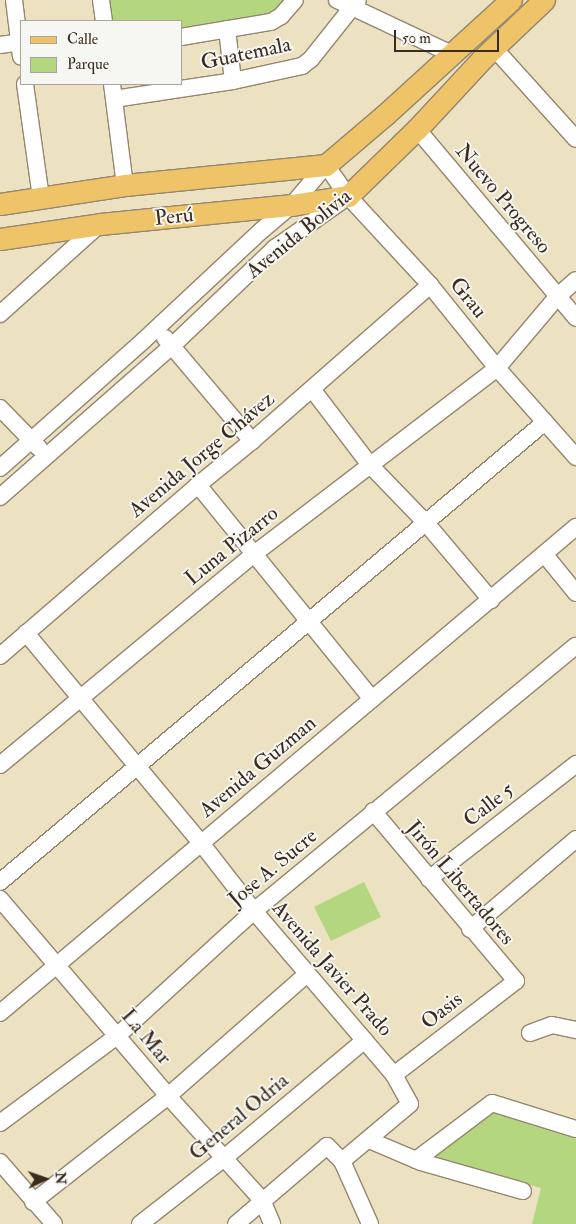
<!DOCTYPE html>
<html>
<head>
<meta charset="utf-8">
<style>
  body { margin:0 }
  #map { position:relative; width:576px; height:1224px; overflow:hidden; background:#ece1c0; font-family:"IM FELL Double Pica",serif }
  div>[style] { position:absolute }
  .green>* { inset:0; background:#b4d67e }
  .roads { filter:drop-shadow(1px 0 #94866f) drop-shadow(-1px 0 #94866f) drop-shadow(0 1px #94866f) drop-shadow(0 -1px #94866f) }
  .minor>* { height:16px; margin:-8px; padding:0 8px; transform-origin:8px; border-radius:8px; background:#fff }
  .major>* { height:21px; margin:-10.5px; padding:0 10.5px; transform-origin:10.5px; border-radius:10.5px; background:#efc469 }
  span { translate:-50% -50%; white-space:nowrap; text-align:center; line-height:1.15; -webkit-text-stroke:4px #f6f6f2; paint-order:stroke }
  .street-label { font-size:21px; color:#3b2a1e }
  .legend { position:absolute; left:20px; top:20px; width:162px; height:65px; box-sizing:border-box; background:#f6f6f2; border:1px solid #aba49d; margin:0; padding:6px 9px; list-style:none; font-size:15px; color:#3b2a1e }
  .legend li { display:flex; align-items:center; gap:10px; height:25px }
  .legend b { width:25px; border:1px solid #aba49d }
  .north { position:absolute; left:20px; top:1154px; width:50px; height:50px; -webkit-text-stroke:4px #f6f6f2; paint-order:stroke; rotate:87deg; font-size:14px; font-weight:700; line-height:20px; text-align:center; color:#3b2a1e }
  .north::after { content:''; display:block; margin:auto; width:18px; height:22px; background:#3b2a1e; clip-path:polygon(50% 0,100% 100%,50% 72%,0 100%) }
  .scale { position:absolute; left:394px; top:30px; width:105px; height:22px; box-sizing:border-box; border:2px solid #3b2a1e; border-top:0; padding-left:6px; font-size:15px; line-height:18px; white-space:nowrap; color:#3b2a1e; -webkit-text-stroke:4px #f6f6f2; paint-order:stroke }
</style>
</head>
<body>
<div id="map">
  <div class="green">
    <i style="clip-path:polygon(105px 0,286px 0,269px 21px,181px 34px,181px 21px,108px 21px)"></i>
    <i style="clip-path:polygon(364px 882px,381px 917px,331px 941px,314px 907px)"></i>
    <i style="clip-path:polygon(491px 1108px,576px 1134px,576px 1224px,532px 1224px,541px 1188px,441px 1161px,433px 1155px)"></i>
  </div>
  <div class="roads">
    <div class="minor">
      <i style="left:14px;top:0;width:57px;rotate:83deg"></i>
      <i style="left:101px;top:0;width:21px;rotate:82deg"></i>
      <i style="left:337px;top:0;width:127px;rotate:25.2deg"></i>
      <i style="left:227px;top:29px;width:52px;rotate:83.4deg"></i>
      <i style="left:181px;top:37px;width:91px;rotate:-9.5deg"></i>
      <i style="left:271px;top:22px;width:12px;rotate:-31deg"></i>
      <i style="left:281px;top:16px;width:21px;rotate:-49deg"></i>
      <i style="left:0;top:45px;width:21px;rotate:-8deg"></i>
      <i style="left:494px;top:48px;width:122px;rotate:48deg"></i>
      <i style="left:25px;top:84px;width:115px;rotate:82deg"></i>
      <i style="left:112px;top:84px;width:102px;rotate:82.7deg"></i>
      <i style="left:114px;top:99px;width:120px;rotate:-8.6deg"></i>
      <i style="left:233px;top:81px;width:71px;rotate:-12.3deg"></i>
      <i style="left:302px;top:66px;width:11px;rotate:-38deg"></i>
      <i style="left:311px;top:59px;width:75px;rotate:-51.5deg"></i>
      <i style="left:417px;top:129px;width:247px;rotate:49.9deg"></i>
      <i style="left:0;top:314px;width:135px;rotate:-42deg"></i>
      <i style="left:165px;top:338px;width:135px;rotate:49.8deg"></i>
      <i style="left:312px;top:389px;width:96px;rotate:52.7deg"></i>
      <i style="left:370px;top:465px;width:81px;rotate:46deg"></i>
      <i style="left:426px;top:523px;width:101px;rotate:49.8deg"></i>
      <i style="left:0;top:408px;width:56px;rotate:45.7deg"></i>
      <i style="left:0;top:468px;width:193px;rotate:-41.6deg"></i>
      <i style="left:144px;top:340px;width:161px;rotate:-43deg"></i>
      <i style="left:262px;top:230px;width:39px;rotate:-40deg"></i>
      <i style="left:292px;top:205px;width:52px;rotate:-49.6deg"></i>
      <i style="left:326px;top:165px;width:38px;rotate:55deg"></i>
      <i style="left:348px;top:196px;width:121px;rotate:47.3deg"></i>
      <i style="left:430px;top:285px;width:107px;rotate:51.1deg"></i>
      <i style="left:497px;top:368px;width:119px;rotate:48.4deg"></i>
      <i style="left:198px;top:485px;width:276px;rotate:50.9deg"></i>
      <i style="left:0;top:497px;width:229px;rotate:-41.3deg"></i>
      <i style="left:172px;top:346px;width:142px;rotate:-43.6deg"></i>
      <i style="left:275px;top:248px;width:87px;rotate:-35.2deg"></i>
      <i style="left:545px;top:555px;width:49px;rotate:50.8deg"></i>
      <i style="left:26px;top:633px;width:273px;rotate:50.2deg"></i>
      <i style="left:201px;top:843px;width:86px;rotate:52.1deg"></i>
      <i style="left:254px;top:911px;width:216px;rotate:49.5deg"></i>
      <i style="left:394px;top:1075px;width:33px;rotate:61deg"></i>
      <i style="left:410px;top:1104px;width:89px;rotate:140deg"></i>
      <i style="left:0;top:656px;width:262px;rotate:-40.8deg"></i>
      <i style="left:198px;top:485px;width:70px;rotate:-39.2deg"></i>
      <i style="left:252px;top:441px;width:237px;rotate:-41.2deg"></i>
      <i style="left:0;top:765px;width:330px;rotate:-39.7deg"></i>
      <i style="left:254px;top:554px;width:306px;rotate:-37.4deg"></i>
      <i style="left:497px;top:368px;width:93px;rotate:-49.8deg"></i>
      <i style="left:557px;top:297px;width:25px;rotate:-42deg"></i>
      <i style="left:373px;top:811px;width:222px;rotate:49.9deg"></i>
      <i style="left:516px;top:981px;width:154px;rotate:142.4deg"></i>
      <i style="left:429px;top:879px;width:187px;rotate:-38deg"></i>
      <i style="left:0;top:882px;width:713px;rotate:-40.17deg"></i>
      <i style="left:0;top:899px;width:259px;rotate:49.5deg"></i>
      <i style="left:168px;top:1096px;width:140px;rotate:47.9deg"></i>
      <i style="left:262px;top:1200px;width:26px;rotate:67deg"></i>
      <i style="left:470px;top:929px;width:139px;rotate:-40.3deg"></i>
      <i style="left:0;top:1013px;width:754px;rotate:-40.16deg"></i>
      <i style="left:530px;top:1033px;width:23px;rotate:-20deg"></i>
      <i style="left:552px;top:1025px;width:25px;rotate:12deg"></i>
      <i style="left:0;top:1123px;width:146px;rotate:-36.6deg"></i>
      <i style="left:117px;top:1036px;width:185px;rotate:-42.4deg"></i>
      <i style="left:254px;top:911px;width:417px;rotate:-39.5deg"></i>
      <i style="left:369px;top:1140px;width:56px;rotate:22.9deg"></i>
      <i style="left:421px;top:1162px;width:106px;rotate:15.9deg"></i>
      <i style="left:416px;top:1160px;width:95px;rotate:-36.9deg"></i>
      <i style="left:492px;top:1103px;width:88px;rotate:17.2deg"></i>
      <i style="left:0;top:1162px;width:82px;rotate:48.9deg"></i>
      <i style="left:33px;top:1202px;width:172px;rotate:-38.1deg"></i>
      <i style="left:168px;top:1096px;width:185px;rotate:-41.3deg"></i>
      <i style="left:140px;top:1224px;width:105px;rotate:-38.1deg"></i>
      <i style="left:223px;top:1159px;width:185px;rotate:-40deg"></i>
      <i style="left:236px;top:1224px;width:120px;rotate:-40.6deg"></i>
      <i style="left:327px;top:1146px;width:21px;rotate:45deg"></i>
      <i style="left:342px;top:1161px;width:69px;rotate:66deg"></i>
    </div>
    <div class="major">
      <i style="left:0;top:204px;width:126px;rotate:-8.6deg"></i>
      <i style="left:125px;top:185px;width:202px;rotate:-5.7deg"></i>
      <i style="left:326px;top:165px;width:79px;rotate:-40.4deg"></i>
      <i style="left:386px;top:114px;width:169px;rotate:-42.4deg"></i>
      <i style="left:0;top:239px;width:101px;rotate:-8.5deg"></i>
      <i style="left:100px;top:224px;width:193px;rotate:-5.7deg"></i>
      <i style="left:292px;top:205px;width:57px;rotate:-9.1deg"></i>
      <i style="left:348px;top:196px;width:96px;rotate:-44.2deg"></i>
      <i style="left:417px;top:129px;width:97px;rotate:-47.1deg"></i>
      <i style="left:483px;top:58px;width:84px;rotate:-43.6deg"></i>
    </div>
  </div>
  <div class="street-label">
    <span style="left:246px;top:54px;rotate:-12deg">Guatemala</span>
    <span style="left:503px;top:199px;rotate:50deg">Nuevo Progreso</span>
    <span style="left:174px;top:217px;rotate:-6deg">Perú</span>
    <span style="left:299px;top:234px;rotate:-39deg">Avenida Bolivia</span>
    <span style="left:468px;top:298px;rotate:51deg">Grau</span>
    <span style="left:202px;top:455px;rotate:-40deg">Avenida Jorge Chávez</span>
    <span style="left:232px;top:546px;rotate:-39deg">Luna Pizarro</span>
    <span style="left:258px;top:767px;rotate:-40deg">Avenida Guzman</span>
    <span style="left:489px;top:805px;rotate:-38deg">Calle 5</span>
    <span style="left:273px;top:868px;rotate:-40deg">Jose A. Sucre</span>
    <span style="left:460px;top:883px;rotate:50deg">Jirón Libertadores</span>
    <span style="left:332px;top:969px;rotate:49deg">Avenida Javier Prado</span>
    <span style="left:442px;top:1011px;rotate:-38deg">Oasis</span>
    <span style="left:146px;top:1037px;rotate:50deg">La Mar</span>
    <span style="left:239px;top:1117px;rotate:-40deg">General Odria</span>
  </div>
  <ul class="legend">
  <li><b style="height:6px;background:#efc469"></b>Calle</li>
  <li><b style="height:14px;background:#b4d67e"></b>Parque</li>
  </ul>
  <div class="north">N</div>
  <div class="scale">50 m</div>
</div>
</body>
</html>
